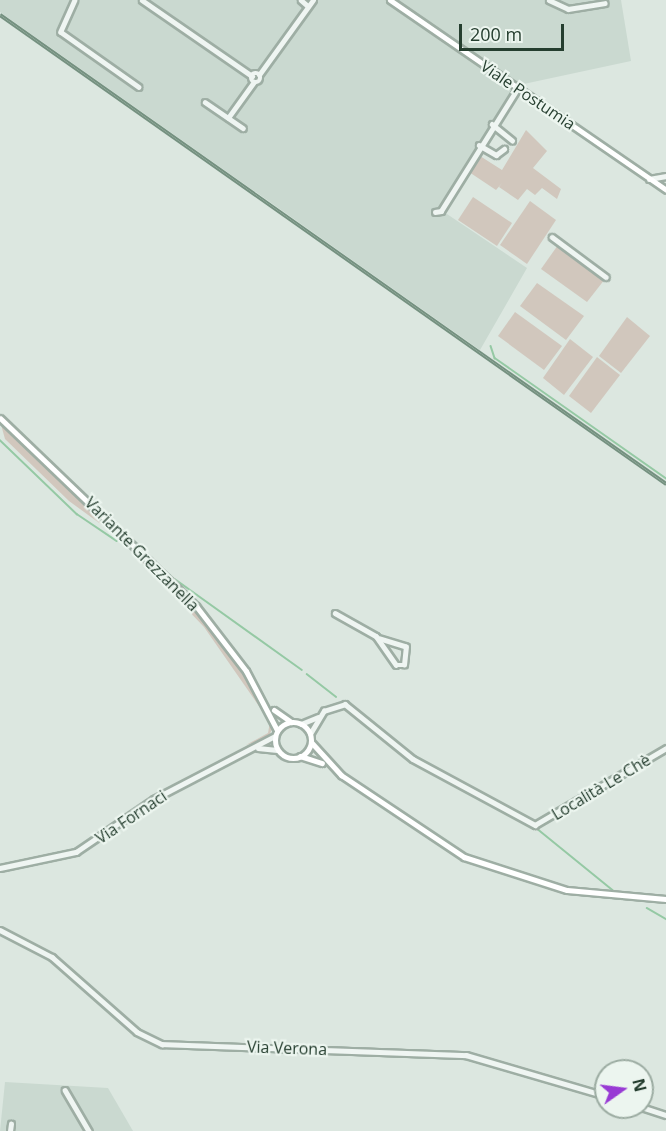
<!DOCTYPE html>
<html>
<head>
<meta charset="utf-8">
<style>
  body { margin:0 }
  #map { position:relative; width:666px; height:1131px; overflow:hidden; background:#dce7e0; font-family:"Open Sans",sans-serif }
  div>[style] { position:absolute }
  .built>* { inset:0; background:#cad9d0 }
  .green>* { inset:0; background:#d1c7bd }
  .stream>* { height:1.5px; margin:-0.75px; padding:0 0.75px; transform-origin:0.75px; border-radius:0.75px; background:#95c9a4 }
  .roads { filter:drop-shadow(2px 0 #9eaea4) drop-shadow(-2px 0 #9eaea4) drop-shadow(0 2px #9eaea4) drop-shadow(0 -2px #9eaea4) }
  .minor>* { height:4.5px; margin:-2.25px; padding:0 2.25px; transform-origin:2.25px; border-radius:2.25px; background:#eff5f2 }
  .minor>.ring { margin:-2.25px; padding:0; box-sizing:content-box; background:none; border:4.5px solid #eff5f2; border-radius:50% }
  .major>* { height:5px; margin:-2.5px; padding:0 2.5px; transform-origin:2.5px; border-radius:2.5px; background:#fff }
  .major>.ring { margin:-2.5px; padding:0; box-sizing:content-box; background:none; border:5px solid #fff; border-radius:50% }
  .rail>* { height:4px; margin-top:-2px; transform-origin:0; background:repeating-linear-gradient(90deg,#ecf5ef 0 4.5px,#759180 0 9px); box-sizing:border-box; border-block:2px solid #759180 }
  span { translate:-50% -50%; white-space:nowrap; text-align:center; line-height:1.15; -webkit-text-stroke:4.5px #ecf5ef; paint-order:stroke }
  .street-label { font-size:16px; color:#253e2f }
  .north { position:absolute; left:594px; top:1059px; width:60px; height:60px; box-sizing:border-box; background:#ecf5ef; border:2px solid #9caca2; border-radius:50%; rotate:76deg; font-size:16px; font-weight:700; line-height:24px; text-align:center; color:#253e2f }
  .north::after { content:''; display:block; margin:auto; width:21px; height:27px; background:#983ad4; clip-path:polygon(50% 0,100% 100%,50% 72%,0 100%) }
  .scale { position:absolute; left:459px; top:24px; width:105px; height:27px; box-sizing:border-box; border:3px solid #253e2f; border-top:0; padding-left:8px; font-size:18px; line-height:21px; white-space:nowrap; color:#253e2f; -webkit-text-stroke:4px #ecf5ef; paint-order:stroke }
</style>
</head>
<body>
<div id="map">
  <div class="built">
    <i style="clip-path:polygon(0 0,621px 0,631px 61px,519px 85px,475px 148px,444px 212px,527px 268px,480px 350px,0 12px)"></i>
    <i style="clip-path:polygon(5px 1082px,108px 1088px,133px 1131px,0 1131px)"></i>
  </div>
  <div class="green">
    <i style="clip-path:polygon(526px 130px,547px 151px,533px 168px,561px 189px,557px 199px,542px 188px,535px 195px,527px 189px,518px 200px,499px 187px,502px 183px,496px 190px,469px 172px,480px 156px,502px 170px)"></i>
    <i style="clip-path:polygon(473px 197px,512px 223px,497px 246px,458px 220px)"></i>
    <i style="clip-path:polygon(530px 201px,556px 220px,527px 264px,500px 245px)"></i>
    <i style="clip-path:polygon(558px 245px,605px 279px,587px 302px,541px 269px)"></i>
    <i style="clip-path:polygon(537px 283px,584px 316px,566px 340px,520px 306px)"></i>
    <i style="clip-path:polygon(515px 312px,562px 346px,544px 370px,498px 336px)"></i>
    <i style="clip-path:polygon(627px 317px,650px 336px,621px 373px,599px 356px)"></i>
    <i style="clip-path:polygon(570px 339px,593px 357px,564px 395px,543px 378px)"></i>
    <i style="clip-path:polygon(597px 357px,620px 375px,591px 413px,569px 396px)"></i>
    <i style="clip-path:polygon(0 421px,206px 623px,266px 707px,274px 725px,268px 738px,246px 745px,268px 733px,270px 722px,204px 627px,117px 536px,69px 501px,5px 439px)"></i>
  </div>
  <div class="stream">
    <i style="left:491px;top:346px;width:13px;rotate:72deg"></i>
    <i style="left:495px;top:358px;width:209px;rotate:35.1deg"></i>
    <i style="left:0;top:440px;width:107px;rotate:43.9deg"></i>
    <i style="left:77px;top:514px;width:48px;rotate:34deg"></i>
    <i style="left:175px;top:579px;width:156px;rotate:35.6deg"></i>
    <i style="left:307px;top:674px;width:37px;rotate:38deg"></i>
    <i style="left:368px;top:725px;width:46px;rotate:38.9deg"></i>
    <i style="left:534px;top:826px;width:103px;rotate:39.1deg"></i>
    <i style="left:647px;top:908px;width:22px;rotate:30deg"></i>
  </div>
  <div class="roads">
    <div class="minor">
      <i style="left:75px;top:0;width:35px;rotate:114deg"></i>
      <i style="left:61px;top:32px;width:95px;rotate:35.2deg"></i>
      <i style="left:142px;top:0;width:134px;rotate:34.6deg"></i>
      <i style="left:301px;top:0;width:9px;rotate:41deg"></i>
      <i style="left:549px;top:0;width:21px;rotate:25deg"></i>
      <i style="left:568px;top:9px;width:37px;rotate:-9deg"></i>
      <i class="ring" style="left:251.5px;top:73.5px;width:4.5px;height:4.5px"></i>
      <i style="left:259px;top:75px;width:92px;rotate:-54.2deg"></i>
      <i style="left:205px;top:102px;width:46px;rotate:34.4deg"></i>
      <i style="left:228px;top:118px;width:44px;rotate:-54.2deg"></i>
      <i style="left:492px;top:124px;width:26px;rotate:39deg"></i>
      <i style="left:479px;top:145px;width:20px;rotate:30deg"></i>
      <i style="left:496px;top:155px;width:10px;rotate:-37deg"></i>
      <i style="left:649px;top:179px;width:17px;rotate:-10deg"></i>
      <i style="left:435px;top:212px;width:6px;rotate:-9deg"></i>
      <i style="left:441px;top:211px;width:145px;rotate:-58deg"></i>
      <i style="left:552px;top:237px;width:67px;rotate:36.5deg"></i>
      <i style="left:335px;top:613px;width:47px;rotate:29.3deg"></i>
      <i style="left:376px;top:636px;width:35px;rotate:55deg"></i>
      <i style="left:396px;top:665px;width:8px"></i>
      <i style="left:404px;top:665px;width:18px;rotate:-84deg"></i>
      <i style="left:406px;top:647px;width:28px;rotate:-163deg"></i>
      <i style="left:301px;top:724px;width:18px;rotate:-22deg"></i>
      <i style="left:310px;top:734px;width:27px;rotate:-59deg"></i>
      <i style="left:324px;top:711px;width:22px;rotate:-18deg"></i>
      <i style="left:345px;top:704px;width:87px;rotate:39deg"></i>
      <i style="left:413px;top:759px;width:139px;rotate:28.4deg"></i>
      <i style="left:535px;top:825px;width:152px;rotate:-30.4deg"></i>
      <i style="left:258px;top:748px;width:19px;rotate:6deg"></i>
      <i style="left:0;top:868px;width:78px;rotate:-11.9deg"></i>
      <i style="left:76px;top:852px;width:94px;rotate:-34.2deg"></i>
      <i style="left:154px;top:799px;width:136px;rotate:-27.5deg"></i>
      <i style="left:0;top:930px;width:59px;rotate:27.4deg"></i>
      <i style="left:52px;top:957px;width:113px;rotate:41.4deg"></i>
      <i style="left:137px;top:1032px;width:28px;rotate:26deg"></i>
      <i style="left:162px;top:1044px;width:304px;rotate:2.1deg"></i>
      <i style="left:466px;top:1055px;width:146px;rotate:16.3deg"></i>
      <i style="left:65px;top:1090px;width:48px;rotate:59.7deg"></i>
      <i style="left:641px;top:1107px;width:26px;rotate:18deg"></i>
      <i style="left:10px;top:1131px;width:7px;rotate:-82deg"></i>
    </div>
    <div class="major">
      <i style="left:390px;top:0;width:335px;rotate:34.5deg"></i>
      <i style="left:0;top:418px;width:272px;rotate:43.8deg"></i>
      <i style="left:196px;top:606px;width:82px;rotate:52.4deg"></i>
      <i style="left:246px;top:671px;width:67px;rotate:62.3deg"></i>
      <i style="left:274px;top:710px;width:21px;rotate:35deg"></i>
      <i class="ring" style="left:275px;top:722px;width:31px;height:31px"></i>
      <i style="left:311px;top:742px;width:45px;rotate:47.7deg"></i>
      <i style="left:341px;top:775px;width:148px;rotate:33.7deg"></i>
      <i style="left:464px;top:857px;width:108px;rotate:17.8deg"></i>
      <i style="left:567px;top:890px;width:99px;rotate:5.2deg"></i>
      <i style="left:300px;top:756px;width:23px;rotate:18deg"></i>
    </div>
  </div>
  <div class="rail">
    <i style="left:0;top:15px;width:815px;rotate:35.15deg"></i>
  </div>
  <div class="street-label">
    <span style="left:528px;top:95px;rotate:34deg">Viale Postumia</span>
    <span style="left:142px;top:554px;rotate:45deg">Variante Grezzanella</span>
    <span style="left:601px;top:787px;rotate:-31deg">Località Le Chè</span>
    <span style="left:131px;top:817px;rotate:-34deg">Via Fornaci</span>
    <span style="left:287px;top:1048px;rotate:2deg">Via Verona</span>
  </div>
  <div class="north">N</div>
  <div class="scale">200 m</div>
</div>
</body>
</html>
